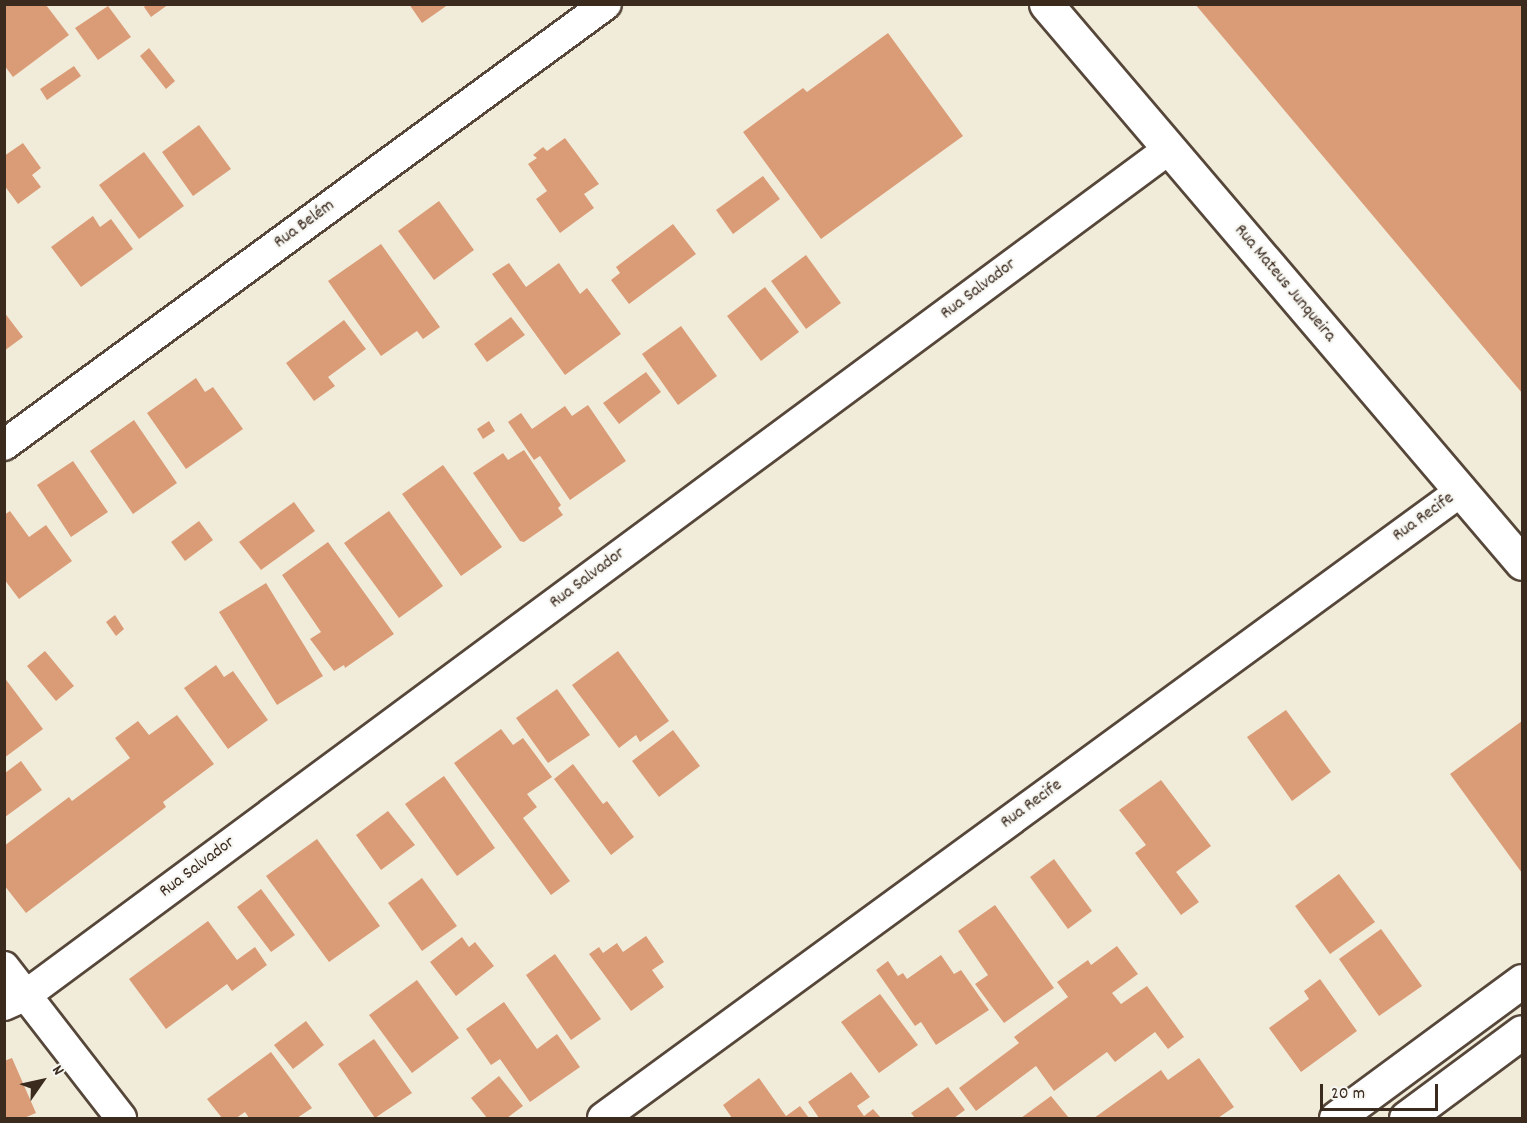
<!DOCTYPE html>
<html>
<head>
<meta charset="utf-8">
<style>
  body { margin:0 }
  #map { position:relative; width:1527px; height:1123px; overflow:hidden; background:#f1ecda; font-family:Dekko,sans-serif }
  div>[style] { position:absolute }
  .building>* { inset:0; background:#da9c77 }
  .roads { filter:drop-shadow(2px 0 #56473a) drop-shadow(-2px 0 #56473a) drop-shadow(0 2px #56473a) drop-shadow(0 -2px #56473a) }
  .minor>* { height:30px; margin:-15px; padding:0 15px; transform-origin:15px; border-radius:15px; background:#fff }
  .secondary>* { height:33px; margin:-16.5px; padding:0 16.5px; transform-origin:16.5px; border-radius:16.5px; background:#fff }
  span { translate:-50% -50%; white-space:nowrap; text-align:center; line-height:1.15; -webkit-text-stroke:4.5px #f6f6f2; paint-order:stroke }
  .street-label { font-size:18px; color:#3b2a1e }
  .frame { position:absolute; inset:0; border:6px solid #3b2a1e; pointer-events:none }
  .north { position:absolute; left:12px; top:1051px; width:60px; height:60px; -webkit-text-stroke:4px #f6f6f2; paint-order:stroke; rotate:56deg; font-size:16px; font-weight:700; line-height:24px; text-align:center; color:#3b2a1e }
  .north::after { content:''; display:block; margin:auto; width:21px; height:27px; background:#3b2a1e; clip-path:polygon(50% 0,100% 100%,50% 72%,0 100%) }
  .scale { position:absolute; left:1320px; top:1084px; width:118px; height:27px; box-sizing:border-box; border:3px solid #3b2a1e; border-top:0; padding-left:8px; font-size:18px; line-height:21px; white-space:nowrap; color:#3b2a1e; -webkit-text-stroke:4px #f6f6f2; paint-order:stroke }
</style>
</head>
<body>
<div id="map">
  <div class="building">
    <i style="clip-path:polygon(147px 4px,169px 4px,151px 17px,144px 7px)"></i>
    <i style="clip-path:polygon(409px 4px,449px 4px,422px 23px)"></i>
    <i style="clip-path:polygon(1195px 4px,1522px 4px,1522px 393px)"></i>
    <i style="clip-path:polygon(4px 5px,46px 5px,69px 35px,13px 77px,4px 65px)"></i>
    <i style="clip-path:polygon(108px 6px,131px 37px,98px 60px,75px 28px)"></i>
    <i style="clip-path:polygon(888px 33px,963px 136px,821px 239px,743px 132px,803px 88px,807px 92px)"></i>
    <i style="clip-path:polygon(149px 48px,175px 81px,166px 89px,140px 56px)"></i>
    <i style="clip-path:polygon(74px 66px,81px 76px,47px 100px,40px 89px)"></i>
    <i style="clip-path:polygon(199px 125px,231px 169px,193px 196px,162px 152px)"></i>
    <i style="clip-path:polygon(565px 138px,599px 184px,584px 194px,594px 208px,560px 233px,536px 199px,547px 191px,528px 164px,537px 158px,533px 155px,543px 147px,547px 151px)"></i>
    <i style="clip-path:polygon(23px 143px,41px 168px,32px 175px,41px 187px,18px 204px,4px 185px,4px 156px)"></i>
    <i style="clip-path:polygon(144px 152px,184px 206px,139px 239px,99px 185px)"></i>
    <i style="clip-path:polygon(763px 176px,780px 199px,733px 234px,716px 210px)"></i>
    <i style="clip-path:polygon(439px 201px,474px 250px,434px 280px,398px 231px)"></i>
    <i style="clip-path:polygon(93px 216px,100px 227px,111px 219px,133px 249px,81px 287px,51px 247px)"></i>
    <i style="clip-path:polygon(673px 224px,696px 254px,629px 304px,611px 280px,620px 273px,616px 267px)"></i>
    <i style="clip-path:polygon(381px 244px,440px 327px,423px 339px,417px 331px,381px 356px,328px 281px)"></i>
    <i style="clip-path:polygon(806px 255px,841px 303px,806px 329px,771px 281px)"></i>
    <i style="clip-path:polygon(509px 263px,526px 287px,559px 263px,580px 294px,587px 288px,621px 334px,565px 375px,492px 274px)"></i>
    <i style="clip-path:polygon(765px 287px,799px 332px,761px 361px,727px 316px)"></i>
    <i style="clip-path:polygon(4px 312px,23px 337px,4px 351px)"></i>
    <i style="clip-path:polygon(511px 317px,525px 335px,487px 362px,474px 344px)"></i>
    <i style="clip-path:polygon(344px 320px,366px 349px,328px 377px,335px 386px,314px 401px,286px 363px)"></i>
    <i style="clip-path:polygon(681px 326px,717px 376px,678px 405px,642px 354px)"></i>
    <i style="clip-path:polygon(646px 372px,661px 392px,619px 424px,603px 403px)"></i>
    <i style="clip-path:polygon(196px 378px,205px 392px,213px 387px,243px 429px,186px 469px,147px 413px)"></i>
    <i style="clip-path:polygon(588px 405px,626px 461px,570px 500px,540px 456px,534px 460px,508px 422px,521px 413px,532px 429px,565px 406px,572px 416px)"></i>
    <i style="clip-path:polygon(134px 420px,177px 483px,133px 514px,90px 451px)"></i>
    <i style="clip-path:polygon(489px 421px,495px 431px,483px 439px,477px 429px)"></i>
    <i style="clip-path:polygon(524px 450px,561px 505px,558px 508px,563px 515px,524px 542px,520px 541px,473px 473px,503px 453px,508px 460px)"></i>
    <i style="clip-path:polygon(73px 461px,108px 512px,71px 537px,37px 485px)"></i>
    <i style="clip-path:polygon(443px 465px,502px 547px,461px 576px,402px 494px)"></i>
    <i style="clip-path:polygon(294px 502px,315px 531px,261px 570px,239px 542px)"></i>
    <i style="clip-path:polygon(10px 511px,29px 537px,46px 525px,72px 561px,19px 599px,4px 579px,4px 515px)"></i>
    <i style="clip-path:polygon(389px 511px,443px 586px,399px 618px,344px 543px)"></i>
    <i style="clip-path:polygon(199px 521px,213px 540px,185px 561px,171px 542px)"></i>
    <i style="clip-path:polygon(328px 542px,394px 634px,345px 668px,344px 665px,334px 671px,310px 639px,321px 632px,282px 575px)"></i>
    <i style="clip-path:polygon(266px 583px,323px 676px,277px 705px,219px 612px)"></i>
    <i style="clip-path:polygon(115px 615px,124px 629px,116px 636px,106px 622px)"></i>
    <i style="clip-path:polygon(45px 651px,74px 686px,56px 701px,27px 666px)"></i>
    <i style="clip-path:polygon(618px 651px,669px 721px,640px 742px,636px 735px,619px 748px,572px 685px)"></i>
    <i style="clip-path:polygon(216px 665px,224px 677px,233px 671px,268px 720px,228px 749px,184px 688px)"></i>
    <i style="clip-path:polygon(4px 677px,43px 729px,4px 758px)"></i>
    <i style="clip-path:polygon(557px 689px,590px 735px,548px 763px,516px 718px)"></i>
    <i style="clip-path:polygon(1286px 710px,1331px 772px,1292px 801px,1247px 737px)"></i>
    <i style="clip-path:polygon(177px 715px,214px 764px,163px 802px,166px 807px,26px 913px,4px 885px,4px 846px,69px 797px,72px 801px,130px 758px,115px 738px,138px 721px,149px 735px)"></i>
    <i style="clip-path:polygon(1522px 721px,1522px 873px,1450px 774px)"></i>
    <i style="clip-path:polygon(501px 729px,513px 745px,523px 738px,552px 777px,527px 794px,537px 807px,523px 818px,570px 881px,551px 895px,454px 763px)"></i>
    <i style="clip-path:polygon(673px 730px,700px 766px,659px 797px,632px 761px)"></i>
    <i style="clip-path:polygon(21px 761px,42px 790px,5px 817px,5px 773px)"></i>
    <i style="clip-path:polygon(573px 764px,603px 804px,607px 801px,634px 837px,611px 855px,554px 779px)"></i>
    <i style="clip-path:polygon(444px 776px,495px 848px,457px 876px,405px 804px)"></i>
    <i style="clip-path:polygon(1161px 780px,1211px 846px,1176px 872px,1199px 902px,1181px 915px,1135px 853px,1146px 845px,1119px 810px)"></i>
    <i style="clip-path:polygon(388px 811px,415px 845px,381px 870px,356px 835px)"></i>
    <i style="clip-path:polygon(317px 839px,380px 926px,329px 962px,266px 876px)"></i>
    <i style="clip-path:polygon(1054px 859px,1092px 911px,1068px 929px,1030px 877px)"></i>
    <i style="clip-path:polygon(1339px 874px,1375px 922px,1330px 954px,1295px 906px)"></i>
    <i style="clip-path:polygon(422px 878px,457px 926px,422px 951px,388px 903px)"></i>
    <i style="clip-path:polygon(261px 889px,295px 935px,271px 952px,237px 907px)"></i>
    <i style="clip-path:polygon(995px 905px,1054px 988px,1004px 1023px,975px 984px,988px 975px,958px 931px)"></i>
    <i style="clip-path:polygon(208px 921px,237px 960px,255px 947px,267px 965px,232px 991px,227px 984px,166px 1029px,129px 979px)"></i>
    <i style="clip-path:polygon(1381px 929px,1422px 986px,1379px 1016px,1339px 959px)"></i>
    <i style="clip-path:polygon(646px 936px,664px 962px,652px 970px,664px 987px,631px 1011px,589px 954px,599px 947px,603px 953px,617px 943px,623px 952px)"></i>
    <i style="clip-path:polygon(462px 937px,469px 947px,475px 942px,494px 966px,456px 996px,430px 962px)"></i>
    <i style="clip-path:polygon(1117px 946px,1138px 974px,1112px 993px,1121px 1004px,1147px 986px,1184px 1037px,1168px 1049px,1155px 1032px,1115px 1062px,1107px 1052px,1054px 1091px,1036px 1066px,976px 1111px,959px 1088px,1019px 1043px,1014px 1037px,1068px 997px,1057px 982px,1088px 960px,1091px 965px)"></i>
    <i style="clip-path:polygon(555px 954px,601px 1019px,571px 1040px,526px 975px)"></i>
    <i style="clip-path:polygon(941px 955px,954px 974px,961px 970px,989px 1010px,936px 1045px,921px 1022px,915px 1026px,876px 970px,888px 961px,898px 976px,903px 973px,907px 979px)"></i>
    <i style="clip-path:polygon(1320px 979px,1357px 1031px,1301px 1072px,1269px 1028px,1309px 999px,1304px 991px)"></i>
    <i style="clip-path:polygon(417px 980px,459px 1038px,412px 1073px,369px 1015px)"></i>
    <i style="clip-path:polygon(880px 994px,918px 1045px,879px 1073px,841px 1022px)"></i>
    <i style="clip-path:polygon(504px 1002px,537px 1049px,557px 1034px,580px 1067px,530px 1102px,500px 1059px,491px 1065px,466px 1029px)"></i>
    <i style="clip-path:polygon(306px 1021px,324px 1045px,293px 1069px,274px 1045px)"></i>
    <i style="clip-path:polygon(374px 1039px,412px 1093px,375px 1118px,338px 1064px)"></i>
    <i style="clip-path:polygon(271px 1052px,312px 1108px,297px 1118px,249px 1118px,245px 1112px,236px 1118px,222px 1118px,207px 1099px)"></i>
    <i style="clip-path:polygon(12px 1058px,36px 1113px,24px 1118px,4px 1118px,4px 1061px)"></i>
    <i style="clip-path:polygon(1199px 1058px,1234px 1107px,1218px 1118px,1094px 1118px,1161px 1070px,1168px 1080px)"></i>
    <i style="clip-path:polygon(851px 1072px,870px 1097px,857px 1106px,864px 1116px,873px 1109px,881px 1118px,819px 1118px,808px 1102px)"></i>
    <i style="clip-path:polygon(499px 1076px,523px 1106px,507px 1118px,487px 1118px,471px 1098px)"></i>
    <i style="clip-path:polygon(759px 1078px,786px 1116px,800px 1106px,809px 1118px,732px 1118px,723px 1105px)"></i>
    <i style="clip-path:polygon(948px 1087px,965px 1110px,954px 1118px,915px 1118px,911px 1113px)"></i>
    <i style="clip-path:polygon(1051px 1096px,1069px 1118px,1021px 1118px)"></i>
  </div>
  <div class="roads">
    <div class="minor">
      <i style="left:4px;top:445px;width:746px;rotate:-36.22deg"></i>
      <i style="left:4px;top:967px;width:191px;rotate:52.2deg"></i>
      <i style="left:4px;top:1005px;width:24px;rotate:-24deg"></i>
      <i style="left:26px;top:995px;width:1422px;rotate:-36.51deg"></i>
      <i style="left:603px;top:1118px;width:1063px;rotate:-36.16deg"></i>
    </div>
    <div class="secondary">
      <i style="left:1046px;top:4px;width:734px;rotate:49.58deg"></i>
      <i style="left:1336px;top:1118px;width:231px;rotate:-36.4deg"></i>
      <i style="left:1406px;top:1118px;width:144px;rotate:-36.6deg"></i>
    </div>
  </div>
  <div class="street-label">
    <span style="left:305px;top:225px;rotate:-36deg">Rua Belém</span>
    <span style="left:1284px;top:284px;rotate:50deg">Rua Mateus Junqueira</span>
    <span style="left:979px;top:290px;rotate:-37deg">Rua Salvador</span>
    <span style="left:1424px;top:518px;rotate:-36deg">Rua Recife</span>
    <span style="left:588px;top:579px;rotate:-37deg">Rua Salvador</span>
    <span style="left:1032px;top:805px;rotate:-36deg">Rua Recife</span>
    <span style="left:198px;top:868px;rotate:-37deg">Rua Salvador</span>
  </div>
  <div class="frame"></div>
  <div class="north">N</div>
  <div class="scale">20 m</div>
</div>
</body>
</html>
